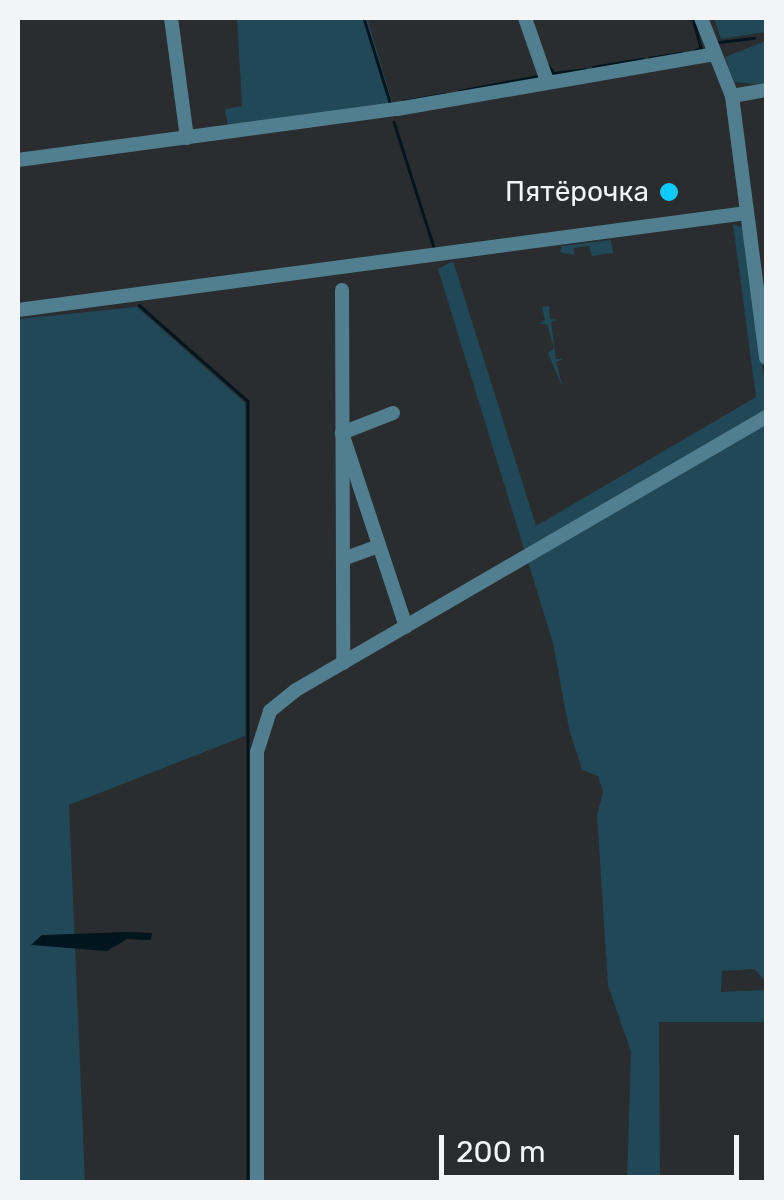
<!DOCTYPE html>
<html>
<head>
<meta charset="utf-8">
<style>
  body { margin:0 }
  #map { position:relative; width:784px; height:1200px; overflow:hidden; background:#292d2f; font-family:Rubik,sans-serif }
  div>[style] { position:absolute }
  .green>* { inset:0; background:#214856 }
  .water>* { inset:0; background:#00151d }
  .stream>* { height:2.5px; margin:-1.25px; padding:0 1.25px; transform-origin:1.25px; border-radius:1.25px; background:#00151d }
  .minor>* { height:14px; margin:-7px; padding:0 7px; transform-origin:7px; border-radius:7px; background:#527f8f }
  .dots>* { width:28px; height:28px; translate:-50% -50%; box-sizing:border-box; border:5px solid #292d2f; border-radius:50% }
  span { translate:-50% -50%; white-space:nowrap; text-align:center; line-height:1.15; -webkit-text-stroke:10px #292d2f; paint-order:stroke }
  .poi-label { font-size:28px; color:#f2f4f5 }
  .right { translate:-100% -50%; text-align:right }
  .frame { position:absolute; inset:0; border:20px solid #f2f4f5; pointer-events:none }
  .scale { position:absolute; left:439px; top:1135px; width:300px; height:45px; box-sizing:border-box; border:5px solid #f2f4f5; border-top:0; padding-left:12px; font-size:30px; line-height:35px; white-space:nowrap; color:#f2f4f5; -webkit-text-stroke:8px #292d2f; paint-order:stroke }
</style>
</head>
<body>
<div id="map">
  <div class="green">
    <i style="clip-path:polygon(237px 18px,367px 18px,393px 105px,228px 127px,225px 109px,242px 106px)"></i>
    <i style="clip-path:polygon(714px 18px,766px 18px,766px 32px,721px 39px)"></i>
    <i style="clip-path:polygon(766px 41px,766px 85px,734px 82px,725px 57px)"></i>
    <i style="clip-path:polygon(733px 224px,744px 228px,766px 391px,766px 982px,754px 969px,722px 971px,721px 992px,766px 990px,766px 1022px,659px 1022px,660px 1182px,627px 1182px,631px 1052px,608px 985px,597px 815px,603px 792px,598px 776px,582px 770px,569px 729px,553px 643px,438px 269px,453px 261px,536px 526px,756px 397px)"></i>
    <i style="clip-path:polygon(611px 240px,613px 253px,592px 256px,589px 246px,574px 248px,574px 255px,560px 252px,562px 246px)"></i>
    <i style="clip-path:polygon(549px 306px,550px 319px,558px 320px,551px 322px,556px 359px,563px 359px,556px 362px,563px 388px,548px 353px,554px 348px,547px 324px,539px 324px,545px 320px,542px 307px)"></i>
    <i style="clip-path:polygon(137px 307px,245px 403px,245px 736px,69px 805px,85px 1182px,18px 1182px,18px 319px)"></i>
  </div>
  <div class="water">
    <i style="clip-path:polygon(129px 932px,152px 933px,151px 940px,127px 939px,107px 951px,31px 945px,42px 935px)"></i>
  </div>
  <div class="stream">
    <i style="left:364px;top:18px;width:88px;rotate:72.8deg"></i>
    <i style="left:693px;top:18px;width:31px;rotate:75deg"></i>
    <i style="left:701px;top:48px;width:7px;rotate:153deg"></i>
    <i style="left:719px;top:42px;width:35px;rotate:-7deg"></i>
    <i style="left:649px;top:58px;width:33px;rotate:-9deg"></i>
    <i style="left:548px;top:65px;width:10px;rotate:53deg"></i>
    <i style="left:554px;top:73px;width:31px;rotate:-7deg"></i>
    <i style="left:593px;top:67px;width:50px;rotate:-9.3deg"></i>
    <i style="left:459px;top:91px;width:80px;rotate:-10.8deg"></i>
    <i style="left:403px;top:101px;width:43px;rotate:-9.5deg"></i>
    <i style="left:394px;top:122px;width:131px;rotate:72.3deg"></i>
    <i style="left:139px;top:305px;width:145px;rotate:41.4deg"></i>
    <i style="left:248px;top:401px;width:781px;rotate:90deg"></i>
  </div>
  <div class="minor">
    <i style="left:171px;top:18px;width:121px;rotate:82.4deg"></i>
    <i style="left:525px;top:18px;width:67px;rotate:70.8deg"></i>
    <i style="left:701px;top:18px;width:84px;rotate:68.3deg"></i>
    <i style="left:732px;top:96px;width:264px;rotate:82.6deg"></i>
    <i style="left:732px;top:96px;width:35px;rotate:-10deg"></i>
    <i style="left:18px;top:160px;width:382px;rotate:-7.7deg"></i>
    <i style="left:397px;top:109px;width:319px;rotate:-9.8deg"></i>
    <i style="left:342px;top:290px;width:373px;rotate:89.8deg"></i>
    <i style="left:18px;top:310px;width:735px;rotate:-7.58deg"></i>
    <i style="left:393px;top:413px;width:55px;rotate:158.6deg"></i>
    <i style="left:342px;top:433px;width:204px;rotate:71.7deg"></i>
    <i style="left:343px;top:559px;width:38px;rotate:-20deg"></i>
    <i style="left:257px;top:1182px;width:430px;rotate:-90deg"></i>
    <i style="left:257px;top:752px;width:43px;rotate:-72.4deg"></i>
    <i style="left:270px;top:711px;width:33px;rotate:-39deg"></i>
    <i style="left:296px;top:690px;width:544px;rotate:-30.15deg"></i>
  </div>
  <div class="dots">
    <i style="left:669px;top:192px;background:#0dcafa"></i>
  </div>
  <div class="poi-label">
    <span class="right" style="left:649px;top:192px">Пятёрочка</span>
  </div>
  <div class="frame"></div>
  <div class="scale">200 m</div>
</div>
</body>
</html>
